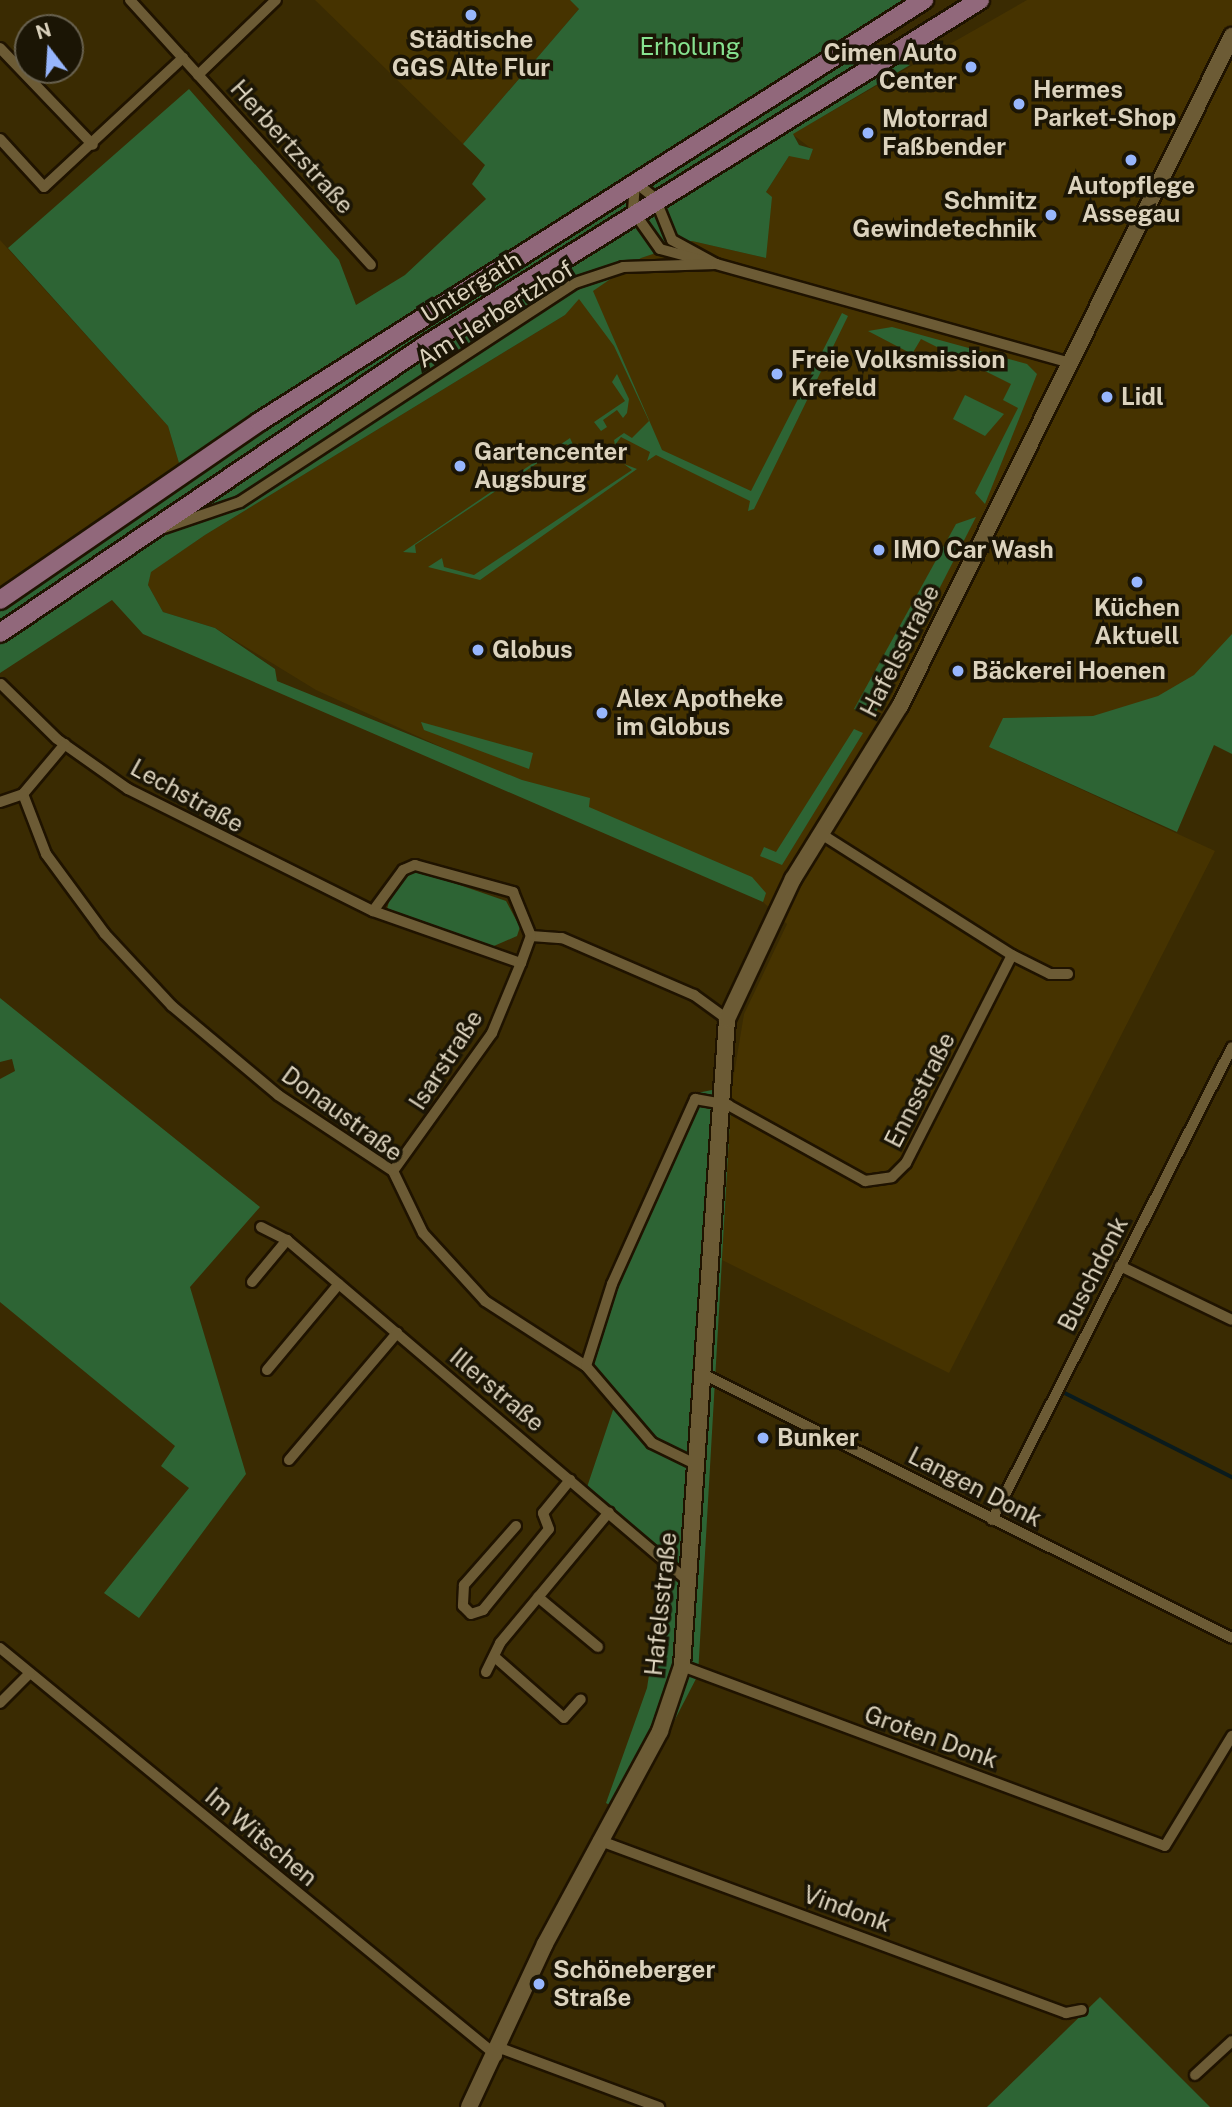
<!DOCTYPE html>
<html>
<head>
<meta charset="utf-8">
<style>
  body { margin:0 }
  #map { position:relative; width:1232px; height:2107px; overflow:hidden; background:#3a2b02; font-family:"Public Sans",sans-serif }
  div>[style] { position:absolute }
  .built>* { inset:0; background:#463300 }
  .green>* { inset:0; background:#2d6434 }
  .stream>* { height:3.5px; margin:-1.75px; padding:0 1.75px; transform-origin:1.75px; border-radius:1.75px; background:#0a1b1d }
  .roads { filter:drop-shadow(2px 0 #1f1300) drop-shadow(-2px 0 #1f1300) drop-shadow(0 2px #1f1300) drop-shadow(0 -2px #1f1300) }
  .street>* { height:10px; margin:-5px; padding:0 5px; transform-origin:5px; border-radius:5px; background:#6c5b35 }
  .secondary>* { height:16px; margin:-8px; padding:0 8px; transform-origin:8px; border-radius:8px; background:#6c5b35 }
  .primary>* { height:18px; margin:-9px; padding:0 9px; transform-origin:9px; border-radius:9px; background:#91687b }
  .dots>* { width:19px; height:19px; translate:-50% -50%; box-sizing:border-box; border:4px solid #1b1505; border-radius:50% }
  span { translate:-50% -50%; white-space:nowrap; text-align:center; line-height:1.15; -webkit-text-stroke:7px #1b1505; paint-order:stroke }
  .poi-label { font-size:24px; color:#dbd2bd; font-weight:700 }
  .right { translate:-100% -50%; text-align:right }
  .left { translate:0 -50%; text-align:left }
  .park-label { font-size:24px; color:#87e290 }
  .street-label { font-size:24px; color:#dbd2bd }
  .north { position:absolute; left:14px; top:14px; width:70px; height:70px; box-sizing:border-box; background:#1b1505; border:2px solid #68614f; border-radius:50%; rotate:343deg; font-size:19px; font-weight:700; line-height:28px; text-align:center; color:#dbd2bd }
  .north::after { content:''; display:block; margin:auto; width:24px; height:32px; background:#97b6fd; clip-path:polygon(50% 0,100% 100%,50% 72%,0 100%) }
</style>
</head>
<body>
<div id="map">
  <div class="built">
    <i style="clip-path:polygon(315px 0,570px 0,579px 9px,463px 144px)"></i>
    <i style="clip-path:polygon(1027px 0,1232px 0,1232px 670px,1224px 679px,989px 747px,1215px 851px,949px 1373px,722px 1260px,732px 1086px,744px 1014px,787px 924px,763px 902px,762px 893px,316px 690px,215px 628px,163px 612px,148px 585px,150px 572px,205px 535px,565px 315px,568px 306px,641px 258px,692px 241px,766px 258px,766px 192px,789px 156px,813px 150px,792px 134px)"></i>
    <i style="clip-path:polygon(0 240px,168px 426px,179px 463px,0 589px)"></i>
  </div>
  <div class="green">
    <i style="clip-path:polygon(570px 0,910px 0,840px 42px,910px 65px,793px 134px,799px 145px,813px 149px,809px 160px,789px 156px,766px 192px,772px 197px,766px 258px,692px 241px,641px 258px,593px 291px,662px 450px,751px 491px,842px 313px,848px 316px,754px 509px,748px 511px,750px 501px,656px 455px,647px 461px,650px 452px,621px 437px,615px 445px,614px 440px,624px 433px,632px 438px,649px 421px,614px 346px,579px 299px,565px 315px,205px 535px,151px 572px,148px 585px,163px 612px,215px 628px,275px 669px,277px 681px,522px 780px,590px 798px,589px 807px,752px 877px,766px 893px,763px 902px,143px 634px,112px 600px,0 673px,0 589px,179px 463px,168px 426px,8px 248px,189px 89px,339px 260px,356px 305px,405px 275px,486px 199px,472px 184px,485px 165px,463px 144px,579px 9px)"></i>
    <i style="clip-path:polygon(892px 327px,1027px 364px,1037px 374px,985px 504px,975px 493px,1018px 408px,1003px 400px,1011px 384px,921px 339px,912px 354px,868px 331px)"></i>
    <i style="clip-path:polygon(617px 374px,629px 399px,627px 413px,623px 418px,617px 410px,603px 420px,607px 427px,601px 431px,594px 422px,625px 401px,612px 382px)"></i>
    <i style="clip-path:polygon(965px 395px,1004px 414px,985px 436px,953px 419px)"></i>
    <i style="clip-path:polygon(570px 438px,575px 449px,566px 444px,415px 545px,416px 553px,403px 552px)"></i>
    <i style="clip-path:polygon(624px 464px,637px 469px,480px 580px,428px 567px,442px 558px,444px 567px,474px 575px,632px 470px)"></i>
    <i style="clip-path:polygon(976px 517px,873px 718px,854px 709px,956px 524px)"></i>
    <i style="clip-path:polygon(1232px 634px,1232px 754px,1214px 745px,1177px 832px,989px 747px,1003px 718px,1093px 716px,1158px 696px,1194px 675px)"></i>
    <i style="clip-path:polygon(421px 722px,533px 753px,529px 769px,424px 730px)"></i>
    <i style="clip-path:polygon(854px 729px,863px 733px,782px 865px,760px 856px,764px 847px,776px 852px)"></i>
    <i style="clip-path:polygon(422px 872px,506px 901px,520px 927px,517px 936px,487px 949px,393px 914px,387px 909px,391px 894px,409px 873px)"></i>
    <i style="clip-path:polygon(0 998px,260px 1207px,190px 1287px,246px 1474px,139px 1618px,104px 1593px,189px 1488px,161px 1466px,175px 1446px,0 1302px,0 1079px,15px 1071px,12px 1059px,0 1062px)"></i>
    <i style="clip-path:polygon(732px 1086px,698px 1675px,626px 1814px,606px 1803px,647px 1688px,665px 1570px,583px 1499px,614px 1407px,578px 1369px,648px 1186px,692px 1094px)"></i>
    <i style="clip-path:polygon(1100px 1997px,1210px 2107px,987px 2107px)"></i>
  </div>
  <div class="stream">
    <i style="left:1065px;top:1393px;width:187px;rotate:26.7deg"></i>
  </div>
  <div class="roads">
    <div class="street">
      <i style="left:130px;top:0;width:358px;rotate:47.7deg"></i>
      <i style="left:0;top:48px;width:134px;rotate:46.2deg"></i>
      <i style="left:198px;top:75px;width:108px;rotate:-43.9deg"></i>
      <i style="left:0;top:139px;width:65px;rotate:47.5deg"></i>
      <i style="left:44px;top:187px;width:190px;rotate:-42.9deg"></i>
      <i style="left:635px;top:182px;width:26px;rotate:39deg"></i>
      <i style="left:655px;top:198px;width:45px;rotate:68deg"></i>
      <i style="left:672px;top:240px;width:50px;rotate:28.6deg"></i>
      <i style="left:716px;top:264px;width:58px;rotate:-165deg"></i>
      <i style="left:660px;top:249px;width:47px;rotate:-125.4deg"></i>
      <i style="left:633px;top:211px;width:29px;rotate:-86deg"></i>
      <i style="left:164px;top:528px;width:80px;rotate:-18.9deg"></i>
      <i style="left:240px;top:502px;width:400px;rotate:-33.2deg"></i>
      <i style="left:575px;top:283px;width:51px;rotate:-18.4deg"></i>
      <i style="left:623px;top:267px;width:93px;rotate:-1.8deg"></i>
      <i style="left:716px;top:264px;width:363px;rotate:15.6deg"></i>
      <i style="left:1px;top:684px;width:78px;rotate:44.5deg"></i>
      <i style="left:57px;top:739px;width:87px;rotate:35.2deg"></i>
      <i style="left:128px;top:789px;width:274px;rotate:26.5deg"></i>
      <i style="left:373px;top:911px;width:157px;rotate:19.4deg"></i>
      <i style="left:521px;top:963px;width:29px;rotate:-70deg"></i>
      <i style="left:531px;top:936px;width:31px;rotate:4deg"></i>
      <i style="left:562px;top:938px;width:144px;rotate:23.4deg"></i>
      <i style="left:694px;top:995px;width:41px;rotate:36deg"></i>
      <i style="left:65px;top:744px;width:65px;rotate:130deg"></i>
      <i style="left:23px;top:794px;width:64px;rotate:69deg"></i>
      <i style="left:46px;top:854px;width:99px;rotate:53.6deg"></i>
      <i style="left:105px;top:934px;width:98px;rotate:47.1deg"></i>
      <i style="left:172px;top:1006px;width:138px;rotate:40deg"></i>
      <i style="left:278px;top:1095px;width:138px;rotate:33.5deg"></i>
      <i style="left:393px;top:1171px;width:69px;rotate:64.2deg"></i>
      <i style="left:423px;top:1233px;width:92px;rotate:47.6deg"></i>
      <i style="left:485px;top:1301px;width:120px;rotate:32.8deg"></i>
      <i style="left:586px;top:1366px;width:101px;rotate:49.4deg"></i>
      <i style="left:652px;top:1443px;width:48px;rotate:26deg"></i>
      <i style="left:0;top:802px;width:24px;rotate:-19deg"></i>
      <i style="left:373px;top:911px;width:51px;rotate:-53.8deg"></i>
      <i style="left:403px;top:870px;width:13px;rotate:-23deg"></i>
      <i style="left:415px;top:865px;width:102px;rotate:15.4deg"></i>
      <i style="left:513px;top:892px;width:48px;rotate:67.8deg"></i>
      <i style="left:1012px;top:955px;width:42px;rotate:26.6deg"></i>
      <i style="left:1050px;top:974px;width:18px"></i>
      <i style="left:393px;top:1171px;width:170px;rotate:-54.3deg"></i>
      <i style="left:492px;top:1033px;width:76px;rotate:-67.5deg"></i>
      <i style="left:261px;top:1227px;width:29px;rotate:27deg"></i>
      <i style="left:287px;top:1240px;width:526px;rotate:40.38deg"></i>
      <i style="left:1120px;top:1266px;width:124px;rotate:25.7deg"></i>
      <i style="left:252px;top:1282px;width:55px;rotate:-50.2deg"></i>
      <i style="left:586px;top:1366px;width:86px;rotate:-72.4deg"></i>
      <i style="left:612px;top:1284px;width:203px;rotate:-65.8deg"></i>
      <i style="left:695px;top:1099px;width:34px;rotate:10deg"></i>
      <i style="left:728px;top:1105px;width:157px;rotate:29deg"></i>
      <i style="left:865px;top:1181px;width:27px;rotate:-8deg"></i>
      <i style="left:892px;top:1177px;width:20px;rotate:-45deg"></i>
      <i style="left:906px;top:1163px;width:233px;rotate:-63deg"></i>
      <i style="left:1012px;top:955px;width:226px;rotate:-147.6deg"></i>
      <i style="left:267px;top:1370px;width:112px;rotate:-50.1deg"></i>
      <i style="left:701px;top:1373px;width:593px;rotate:26.52deg"></i>
      <i style="left:289px;top:1460px;width:167px;rotate:-49.6deg"></i>
      <i style="left:992px;top:1520px;width:530px;rotate:-63.1deg"></i>
      <i style="left:516px;top:1526px;width:79px;rotate:131.4deg"></i>
      <i style="left:464px;top:1585px;width:21px;rotate:93deg"></i>
      <i style="left:463px;top:1606px;width:11px;rotate:45deg"></i>
      <i style="left:471px;top:1614px;width:13px;rotate:-18deg"></i>
      <i style="left:483px;top:1610px;width:104px;rotate:-50.8deg"></i>
      <i style="left:549px;top:1529px;width:17px;rotate:-111deg"></i>
      <i style="left:543px;top:1513px;width:43px;rotate:-50.7deg"></i>
      <i style="left:538px;top:1597px;width:78px;rotate:39.8deg"></i>
      <i style="left:0;top:1648px;width:643px;rotate:39.38deg"></i>
      <i style="left:497px;top:1659px;width:89px;rotate:41.4deg"></i>
      <i style="left:564px;top:1718px;width:25px;rotate:-48deg"></i>
      <i style="left:682px;top:1666px;width:515px;rotate:20.44deg"></i>
      <i style="left:1165px;top:1846px;width:129px;rotate:-58.7deg"></i>
      <i style="left:486px;top:1672px;width:32px;rotate:-64deg"></i>
      <i style="left:500px;top:1643px;width:170px;rotate:-50.2deg"></i>
      <i style="left:0;top:1703px;width:42px;rotate:-45deg"></i>
      <i style="left:598px;top:1840px;width:499px;rotate:20.3deg"></i>
      <i style="left:1066px;top:2013px;width:16px;rotate:-11deg"></i>
      <i style="left:500px;top:2048px;width:170px;rotate:20.4deg"></i>
      <i style="left:1195px;top:2075px;width:50px;rotate:-42.6deg"></i>
    </div>
    <div class="secondary">
      <i style="left:469px;top:2107px;width:180px;rotate:-65deg"></i>
      <i style="left:545px;top:1944px;width:242px;rotate:-61.6deg"></i>
      <i style="left:660px;top:1731px;width:69px;rotate:-71.3deg"></i>
      <i style="left:682px;top:1666px;width:649px;rotate:-86.02deg"></i>
      <i style="left:727px;top:1019px;width:155px;rotate:-64.8deg"></i>
      <i style="left:793px;top:879px;width:203px;rotate:-58.3deg"></i>
      <i style="left:900px;top:706px;width:748px;rotate:-63.64deg"></i>
    </div>
    <div class="primary">
      <i style="left:0;top:600px;width:314px;rotate:-34.5deg"></i>
      <i style="left:259px;top:422px;width:788px;rotate:-32.4deg"></i>
      <i style="left:0;top:633px;width:512px;rotate:-34.09deg"></i>
      <i style="left:424px;top:346px;width:655px;rotate:-31.89deg"></i>
    </div>
  </div>
  <div class="dots">
    <i style="left:471px;top:15px;background:#97b6fd"></i>
    <i style="left:971px;top:67px;background:#97b6fd"></i>
    <i style="left:1019px;top:104px;background:#97b6fd"></i>
    <i style="left:868px;top:133px;background:#97b6fd"></i>
    <i style="left:1131px;top:160px;background:#97b6fd"></i>
    <i style="left:1051px;top:215px;background:#97b6fd"></i>
    <i style="left:777px;top:374px;background:#97b6fd"></i>
    <i style="left:1107px;top:397px;background:#97b6fd"></i>
    <i style="left:460px;top:466px;background:#97b6fd"></i>
    <i style="left:879px;top:550px;background:#97b6fd"></i>
    <i style="left:1137px;top:582px;background:#97b6fd"></i>
    <i style="left:478px;top:650px;background:#97b6fd"></i>
    <i style="left:958px;top:671px;background:#97b6fd"></i>
    <i style="left:602px;top:713px;background:#97b6fd"></i>
    <i style="left:763px;top:1438px;background:#97b6fd"></i>
    <i style="left:539px;top:1984px;background:#97b6fd"></i>
  </div>
  <div class="poi-label">
    <span style="left:471px;top:54px">Städtische<br>GGS Alte Flur</span>
    <span class="right" style="left:957px;top:67px">Cimen Auto<br>Center</span>
    <span class="left" style="left:1033px;top:104px">Hermes<br>Parket-Shop</span>
    <span class="left" style="left:882px;top:133px">Motorrad<br>Faßbender</span>
    <span style="left:1131px;top:200px">Autopflege<br>Assegau</span>
    <span class="right" style="left:1037px;top:215px">Schmitz<br>Gewindetechnik</span>
    <span class="left" style="left:791px;top:374px">Freie Volksmission<br>Krefeld</span>
    <span class="left" style="left:1121px;top:397px">Lidl</span>
    <span class="left" style="left:474px;top:466px">Gartencenter<br>Augsburg</span>
    <span class="left" style="left:893px;top:550px">IMO Car Wash</span>
    <span style="left:1137px;top:622px">Küchen<br>Aktuell</span>
    <span class="left" style="left:492px;top:650px">Globus</span>
    <span class="left" style="left:972px;top:671px">Bäckerei Hoenen</span>
    <span class="left" style="left:616px;top:713px">Alex Apotheke<br>im Globus</span>
    <span class="left" style="left:777px;top:1438px">Bunker</span>
    <span class="left" style="left:553px;top:1984px">Schöneberger<br>Straße</span>
  </div>
  <div class="park-label">
    <span style="left:690px;top:47px">Erholung</span>
  </div>
  <div class="street-label">
    <span style="left:292px;top:147px;rotate:48deg">Herbertzstraße</span>
    <span style="left:471px;top:287px;rotate:-32deg">Untergath</span>
    <span style="left:495px;top:314px;rotate:-32deg">Am Herbertzhof</span>
    <span style="left:900px;top:651px;rotate:-63deg">Hafelsstraße</span>
    <span style="left:187px;top:796px;rotate:29deg">Lechstraße</span>
    <span style="left:446px;top:1060px;rotate:-57deg">Isarstraße</span>
    <span style="left:920px;top:1090px;rotate:-63deg">Ennsstraße</span>
    <span style="left:342px;top:1114px;rotate:36deg">Donaustraße</span>
    <span style="left:1093px;top:1274px;rotate:-63deg">Buschdonk</span>
    <span style="left:497px;top:1390px;rotate:40deg">Illerstraße</span>
    <span style="left:975px;top:1487px;rotate:27deg">Langen Donk</span>
    <span style="left:661px;top:1604px;rotate:-84deg">Hafelsstraße</span>
    <span style="left:931px;top:1737px;rotate:20deg">Groten Donk</span>
    <span style="left:261px;top:1837px;rotate:40deg">Im Witschen</span>
    <span style="left:847px;top:1909px;rotate:20deg">Vindonk</span>
  </div>
  <div class="north">N</div>
</div>
</body>
</html>
